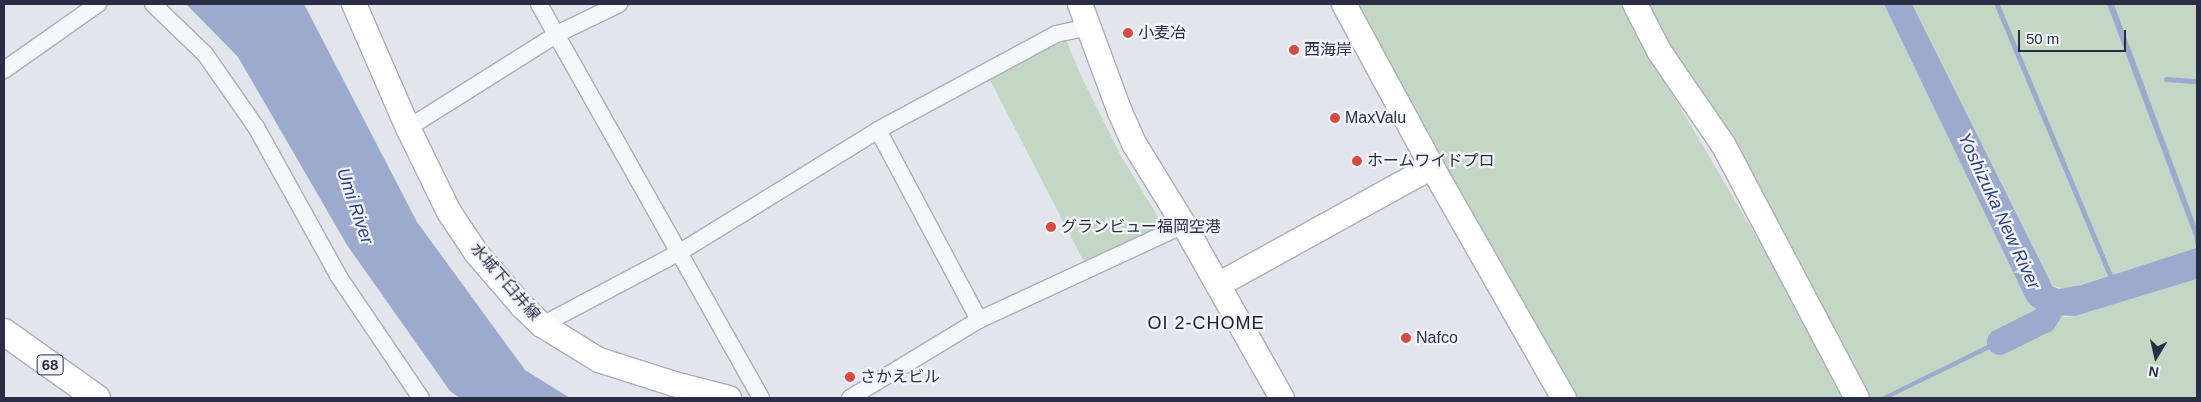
<!DOCTYPE html>
<html>
<head>
<meta charset="utf-8">
<style>
  body { margin:0 }
  #map { position:relative; width:2201px; height:402px; overflow:hidden; background:#e3e5ec; font-family:Helvetica,"Noto Sans JP",sans-serif }
  div>[style] { position:absolute }
  .green>* { inset:0; background:#c4d6c4 }
  .water>* { inset:0; background:#9caace }
  .stream>* { height:4.5px; margin:-2.25px; padding:0 2.25px; transform-origin:2.25px; border-radius:2.25px; background:#9caace }
  .river>* { height:26px; margin:-13px; padding:0 13px; transform-origin:13px; border-radius:13px; background:#9caace }
  .roads { filter:drop-shadow(1px 0 #abaeba) drop-shadow(-1px 0 #abaeba) drop-shadow(0 1px #abaeba) drop-shadow(0 -1px #abaeba) }
  .street>* { height:16px; margin:-8px; padding:0 8px; transform-origin:8px; border-radius:8px; background:#f6f7fa }
  .secondary>* { height:24px; margin:-12px; padding:0 12px; transform-origin:12px; border-radius:12px; background:#fff }
  .primary>* { height:26px; margin:-13px; padding:0 13px; transform-origin:13px; border-radius:13px; background:#fff }
  .dots>* { width:14px; height:14px; translate:-50% -50%; box-sizing:border-box; border:2px solid #f3f4f9; border-radius:50% }
  span { translate:-50% -50%; white-space:nowrap; text-align:center; line-height:1.15; -webkit-text-stroke:4.5px #f3f4f9; paint-order:stroke }
  .shield-label span { padding:1px 4px; background:#f3f4f9; border:1px solid; border-radius:4px; -webkit-text-stroke-width:0 }
  .shield-label { font-size:15px; color:#292e46; font-weight:700 }
  .poi-label { font-size:16px; color:#292e46 }
  .left { translate:0 -50%; text-align:left }
  .street-label { font-size:16px; color:#292e46 }
  .water-label { font-size:18px; color:#30437d; font-style:italic }
  .neighbourhood-label { font-size:18px; color:#1b1f37; letter-spacing:1px }
  .frame { position:absolute; inset:0; border:5px solid #292e46; pointer-events:none }
  .north { position:absolute; left:2131px; top:332px; width:50px; height:50px; -webkit-text-stroke:4px #f3f4f9; paint-order:stroke; rotate:189deg; font-size:14px; font-weight:700; line-height:20px; text-align:center; color:#292e46 }
  .north::after { content:''; display:block; margin:auto; width:18px; height:22px; background:#292e46; clip-path:polygon(50% 0,100% 100%,50% 72%,0 100%) }
  .scale { position:absolute; left:2018px; top:30px; width:108px; height:22px; box-sizing:border-box; border:2px solid #292e46; border-top:0; padding-left:6px; font-size:15px; line-height:18px; white-space:nowrap; color:#292e46; -webkit-text-stroke:4px #f3f4f9; paint-order:stroke }
</style>
</head>
<body>
<div id="map">
  <div class="green">
    <i style="clip-path:polygon(1357px 4px,1624px 4px,1653px 61px,1851px 398px,1573px 398px,1443px 170px)"></i>
    <i style="clip-path:polygon(1644px 4px,1884px 4px,2027px 301px,2033px 307px,2040px 312px,2066px 317px,2075px 316px,2197px 279px,2197px 398px,1871px 398px,1756px 187px,1665px 48px)"></i>
    <i style="clip-path:polygon(1912px 4px,2107px 4px,2194px 236px,2196px 248px,2067px 289px,2052px 286px)"></i>
    <i style="clip-path:polygon(2114px 4px,2197px 4px,2197px 228px)"></i>
    <i style="clip-path:polygon(1066px 40px,1082px 78px,1121px 156px,1163px 225px,1084px 262px,989px 78px)"></i>
  </div>
  <div class="water">
    <i style="clip-path:polygon(186px 4px,304px 4px,417px 222px,525px 370px,570px 398px,460px 398px,450px 391px,347px 245px,238px 57px)"></i>
    <i style="clip-path:polygon(1884px 4px,1912px 4px,2049px 279px,2052px 286px,2059px 289px,2081px 285px,2196px 248px,2194px 236px,2107px 4px,2114px 4px,2197px 228px,2197px 279px,2075px 316px,2048px 315px,2033px 307px,2027px 301px)"></i>
    <i style="clip-path:polygon(2030px 324px,2033px 328px,1889px 398px,1880px 398px)"></i>
  </div>
  <div class="stream">
    <i style="left:1997px;top:4px;width:298px;rotate:67.3deg"></i>
    <i style="left:2166px;top:79px;width:31px;rotate:4deg"></i>
    <i style="left:2027px;top:329px;width:30px;rotate:-33deg"></i>
  </div>
  <div class="river">
    <i style="left:2000px;top:342px;width:49px;rotate:-26.6deg"></i>
    <i style="left:2044px;top:320px;width:19px;rotate:-58deg"></i>
  </div>
  <div class="roads">
    <div class="street">
      <i style="left:153px;top:4px;width:72px;rotate:43.9deg"></i>
      <i style="left:205px;top:54px;width:89px;rotate:55.1deg"></i>
      <i style="left:256px;top:127px;width:171px;rotate:61deg"></i>
      <i style="left:339px;top:277px;width:146px;rotate:55.9deg"></i>
      <i style="left:539px;top:4px;width:452px;rotate:60.6deg"></i>
      <i style="left:4px;top:70px;width:115px;rotate:-35.1deg"></i>
      <i style="left:408px;top:128px;width:176px;rotate:-32.2deg"></i>
      <i style="left:557px;top:34px;width:69px;rotate:-25.8deg"></i>
      <i style="left:878px;top:130px;width:215px;rotate:62deg"></i>
      <i style="left:542px;top:325px;width:156px;rotate:-27.9deg"></i>
      <i style="left:680px;top:252px;width:233px;rotate:-31.6deg"></i>
      <i style="left:878px;top:130px;width:202px;rotate:-28.3deg"></i>
      <i style="left:1056px;top:34px;width:33px;rotate:-12deg"></i>
      <i style="left:850px;top:398px;width:151px;rotate:-31.2deg"></i>
      <i style="left:979px;top:320px;width:226px;rotate:-24.9deg"></i>
    </div>
    <div class="secondary">
      <i style="left:354px;top:4px;width:135px;rotate:66.5deg"></i>
      <i style="left:408px;top:128px;width:93px;rotate:64deg"></i>
      <i style="left:449px;top:212px;width:50px;rotate:56.3deg"></i>
      <i style="left:477px;top:254px;width:69px;rotate:49.1deg"></i>
      <i style="left:522px;top:306px;width:28px;rotate:44deg"></i>
      <i style="left:542px;top:325px;width:67px;rotate:31.6deg"></i>
      <i style="left:599px;top:360px;width:79px;rotate:17.7deg"></i>
      <i style="left:674px;top:384px;width:57px;rotate:14.3deg"></i>
      <i style="left:1080px;top:4px;width:115px;rotate:69.7deg"></i>
      <i style="left:1120px;top:112px;width:36px;rotate:66deg"></i>
      <i style="left:1135px;top:145px;width:94px;rotate:58.5deg"></i>
      <i style="left:1184px;top:225px;width:199px;rotate:60.5deg"></i>
      <i style="left:1344px;top:4px;width:185px;rotate:61.6deg"></i>
      <i style="left:1432px;top:167px;width:266px;rotate:60.3deg"></i>
      <i style="left:1635px;top:4px;width:53px;rotate:62.9deg"></i>
      <i style="left:1659px;top:51px;width:115px;rotate:55.6deg"></i>
      <i style="left:1724px;top:146px;width:285px;rotate:62.2deg"></i>
      <i style="left:1218px;top:285px;width:244px;rotate:-28.9deg"></i>
    </div>
    <div class="primary">
      <i style="left:4px;top:332px;width:114px;rotate:35.4deg"></i>
    </div>
  </div>
  <div class="dots">
    <i style="left:1128px;top:33px;background:#d84a41"></i>
    <i style="left:1294px;top:50px;background:#d84a41"></i>
    <i style="left:1335px;top:118px;background:#d84a41"></i>
    <i style="left:1357px;top:161px;background:#d84a41"></i>
    <i style="left:1051px;top:227px;background:#d84a41"></i>
    <i style="left:1406px;top:338px;background:#d84a41"></i>
    <i style="left:850px;top:377px;background:#d84a41"></i>
  </div>
  <div class="shield-label">
    <span style="left:50px;top:365px">68</span>
  </div>
  <div class="poi-label">
    <span class="left" style="left:1138px;top:33px">小麦冶</span>
    <span class="left" style="left:1304px;top:50px">西海岸</span>
    <span class="left" style="left:1345px;top:118px">MaxValu</span>
    <span class="left" style="left:1367px;top:161px">ホームワイドプロ</span>
    <span class="left" style="left:1061px;top:227px">グランビュー福岡空港</span>
    <span class="left" style="left:1416px;top:338px">Nafco</span>
    <span class="left" style="left:860px;top:377px">さかえビル</span>
  </div>
  <div class="street-label">
    <span style="left:505px;top:282px;rotate:49deg">水城下臼井線</span>
  </div>
  <div class="water-label">
    <span style="left:355px;top:206px;rotate:71deg">Umi River</span>
    <span style="left:1999px;top:211px;rotate:65deg">Yoshizuka New River</span>
  </div>
  <div class="neighbourhood-label">
    <span style="left:1206px;top:323px">OI 2-CHOME</span>
  </div>
  <div class="frame"></div>
  <div class="north">N</div>
  <div class="scale">50 m</div>
</div>
</body>
</html>
